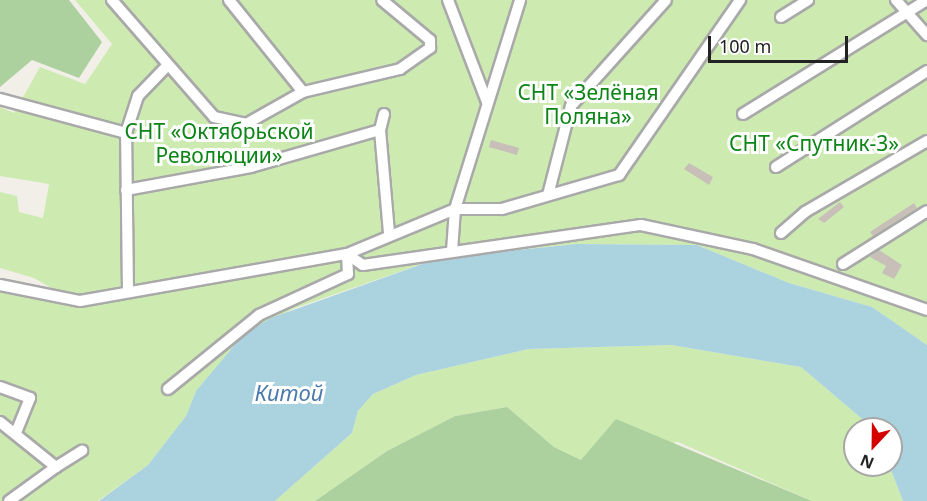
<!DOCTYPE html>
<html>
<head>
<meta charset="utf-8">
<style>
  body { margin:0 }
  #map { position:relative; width:927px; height:501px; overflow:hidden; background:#f2efe9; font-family:"Noto Sans",sans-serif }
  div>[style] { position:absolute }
  .grass>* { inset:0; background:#cdebb0 }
  .forest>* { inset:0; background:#add19e }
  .water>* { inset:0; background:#aad3df }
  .building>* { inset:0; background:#c7bfb8 }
  .roads { filter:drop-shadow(2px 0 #a9a9a9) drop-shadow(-2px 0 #a9a9a9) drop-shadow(0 2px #a9a9a9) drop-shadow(0 -2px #a9a9a9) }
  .minor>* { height:10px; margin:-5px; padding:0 5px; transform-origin:5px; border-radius:5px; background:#fff }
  span { translate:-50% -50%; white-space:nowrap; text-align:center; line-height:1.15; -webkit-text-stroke:6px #fff; paint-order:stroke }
  .park-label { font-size:21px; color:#0c8416 }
  .water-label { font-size:22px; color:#4a7aab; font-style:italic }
  .north { position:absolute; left:843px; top:417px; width:60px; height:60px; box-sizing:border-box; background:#fff; border:2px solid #a7a7a7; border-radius:50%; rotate:202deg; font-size:16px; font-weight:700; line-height:24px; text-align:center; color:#222 }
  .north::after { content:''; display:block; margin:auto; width:21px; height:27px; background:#d40000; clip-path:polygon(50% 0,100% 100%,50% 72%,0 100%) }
  .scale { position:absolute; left:708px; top:36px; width:140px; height:27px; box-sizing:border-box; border:3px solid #222; border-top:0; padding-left:8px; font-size:18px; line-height:21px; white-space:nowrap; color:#222; -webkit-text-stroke:4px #fff; paint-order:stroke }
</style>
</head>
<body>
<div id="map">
  <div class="grass">
    <i style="clip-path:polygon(75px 0,927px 0,927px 345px,872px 307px,789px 283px,697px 245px,577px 244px,439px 258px,295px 308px,243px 335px,196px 391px,186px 416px,148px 465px,98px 501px,0 501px,0 283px,73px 306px,74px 301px,34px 278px,0 268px,0 192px,17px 196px,19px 212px,43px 218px,49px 184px,0 176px,0 107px,14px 113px,40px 67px,85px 84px,112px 44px)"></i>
    <i style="clip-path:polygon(671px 345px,801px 367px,874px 429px,855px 429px,855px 465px,889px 465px,903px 501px,812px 501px,678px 442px,581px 460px,554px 447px,507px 407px,455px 416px,387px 451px,315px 501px,275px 501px,352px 433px,358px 411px,373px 394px,416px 375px,529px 349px)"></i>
  </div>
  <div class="forest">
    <i style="clip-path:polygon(0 0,69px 0,102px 42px,79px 78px,32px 60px,0 87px)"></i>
    <i style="clip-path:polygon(507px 407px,554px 447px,581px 460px,616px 419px,812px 501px,315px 501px,387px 451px,455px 416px)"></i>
  </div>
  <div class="water">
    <i style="clip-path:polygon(577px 244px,697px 245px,789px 283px,872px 307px,927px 345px,927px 501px,903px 501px,889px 465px,891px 429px,874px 429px,801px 367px,671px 345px,529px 349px,416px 375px,373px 394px,358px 411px,352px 433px,275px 501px,99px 501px,148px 465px,186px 416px,196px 391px,243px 335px,271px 318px,439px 258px)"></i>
  </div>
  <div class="building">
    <i style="clip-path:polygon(491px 140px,519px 148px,517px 155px,489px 147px)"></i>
    <i style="clip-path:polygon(689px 163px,713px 177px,709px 185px,684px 169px)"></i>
    <i style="clip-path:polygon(840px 202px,844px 207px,824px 223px,818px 219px)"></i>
    <i style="clip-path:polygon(914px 203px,917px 208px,873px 236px,870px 232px)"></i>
    <i style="clip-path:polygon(879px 250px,902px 265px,894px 279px,882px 273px,886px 266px,870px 257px)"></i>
  </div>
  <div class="roads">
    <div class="minor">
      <i style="left:112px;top:0;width:155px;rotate:48.9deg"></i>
      <i style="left:214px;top:117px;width:33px;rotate:12deg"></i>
      <i style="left:246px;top:124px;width:65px;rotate:-29.3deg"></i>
      <i style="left:303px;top:92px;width:100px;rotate:-13.3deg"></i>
      <i style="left:400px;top:69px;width:37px;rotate:-35deg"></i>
      <i style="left:430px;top:48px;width:8px;rotate:-90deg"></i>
      <i style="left:430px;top:40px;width:62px;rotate:-140.2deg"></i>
      <i style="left:229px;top:0;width:118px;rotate:51.2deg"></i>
      <i style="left:448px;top:0;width:109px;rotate:69.1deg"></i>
      <i style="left:896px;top:0;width:47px;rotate:48.5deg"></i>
      <i style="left:781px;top:17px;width:32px;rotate:-32deg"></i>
      <i style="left:0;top:99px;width:131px;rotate:15.1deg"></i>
      <i style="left:384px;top:114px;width:16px;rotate:104deg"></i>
      <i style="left:380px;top:130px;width:103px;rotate:85deg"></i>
      <i style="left:743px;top:114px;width:216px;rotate:-31.8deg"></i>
      <i style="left:776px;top:167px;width:179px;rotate:-32.4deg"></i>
      <i style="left:126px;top:190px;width:127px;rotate:-10.4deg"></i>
      <i style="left:251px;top:167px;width:134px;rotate:-16deg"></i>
      <i style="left:548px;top:195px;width:92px;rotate:-75.5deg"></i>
      <i style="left:571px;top:106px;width:142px;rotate:-48.1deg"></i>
      <i style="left:781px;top:233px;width:32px;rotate:-41deg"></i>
      <i style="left:805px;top:212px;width:141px;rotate:-30.2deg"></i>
      <i style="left:452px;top:251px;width:42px;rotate:-85.9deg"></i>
      <i style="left:455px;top:209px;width:219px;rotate:-72.7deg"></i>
      <i style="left:347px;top:254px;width:19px;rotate:35deg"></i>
      <i style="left:363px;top:265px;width:281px;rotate:-8.2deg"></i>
      <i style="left:641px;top:225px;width:115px;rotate:12.1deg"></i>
      <i style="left:753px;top:249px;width:184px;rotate:19.3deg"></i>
      <i style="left:843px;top:264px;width:99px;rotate:-32.2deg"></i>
      <i style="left:0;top:285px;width:82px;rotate:11.3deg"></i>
      <i style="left:80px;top:301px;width:271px;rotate:-10deg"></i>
      <i style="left:347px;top:254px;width:117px;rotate:-22.6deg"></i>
      <i style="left:455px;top:209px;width:47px"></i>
      <i style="left:502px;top:209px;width:122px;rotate:-16.2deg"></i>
      <i style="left:619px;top:175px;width:213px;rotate:-55.3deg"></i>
      <i style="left:128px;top:291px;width:158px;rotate:-90.7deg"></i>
      <i style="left:126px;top:133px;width:39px;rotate:-72deg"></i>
      <i style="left:138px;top:96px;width:42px;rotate:-46deg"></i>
      <i style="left:0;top:387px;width:32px;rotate:20deg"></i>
      <i style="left:30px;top:398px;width:37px;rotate:112deg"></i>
      <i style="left:168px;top:389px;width:117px;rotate:-39.1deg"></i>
      <i style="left:259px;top:315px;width:98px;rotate:-24.7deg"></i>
      <i style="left:348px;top:274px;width:20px;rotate:-93deg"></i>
      <i style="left:0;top:422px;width:72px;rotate:38.8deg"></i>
      <i style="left:56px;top:467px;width:58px;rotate:144.1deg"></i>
      <i style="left:56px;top:467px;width:31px;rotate:-32deg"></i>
    </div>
  </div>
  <div class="park-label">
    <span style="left:588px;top:104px">СНТ «Зелёная<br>Поляна»</span>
    <span style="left:219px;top:143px">СНТ «Октябрьской<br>Революции»</span>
    <span style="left:814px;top:143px">СНТ «Спутник-3»</span>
  </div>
  <div class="water-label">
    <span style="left:289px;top:393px">Китой</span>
  </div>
  <div class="north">N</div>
  <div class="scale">100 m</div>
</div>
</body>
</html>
